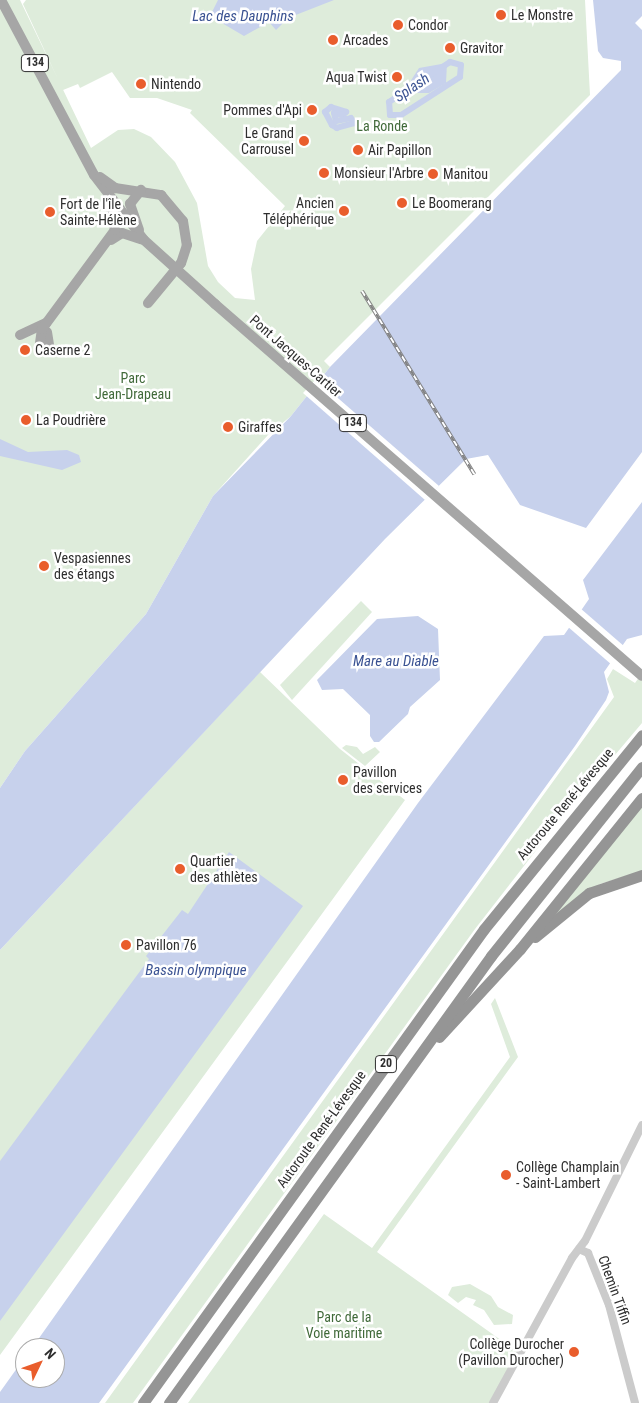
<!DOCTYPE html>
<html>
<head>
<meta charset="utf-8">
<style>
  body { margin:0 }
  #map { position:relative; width:642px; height:1403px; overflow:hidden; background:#fff; font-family:"Roboto Condensed",sans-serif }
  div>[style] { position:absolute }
  .green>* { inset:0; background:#deecdb }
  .water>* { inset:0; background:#c7d1ec }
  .pier>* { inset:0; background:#fff }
  .canal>* { height:6px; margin:-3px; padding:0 3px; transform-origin:3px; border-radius:3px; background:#c7d1ec }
  .minor>* { height:8px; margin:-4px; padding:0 4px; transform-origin:4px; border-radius:4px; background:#cbcbcb }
  .major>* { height:10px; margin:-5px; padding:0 5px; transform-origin:5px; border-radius:5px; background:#a6a6a6 }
  .highway>* { height:11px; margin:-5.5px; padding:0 5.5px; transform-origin:5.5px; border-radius:5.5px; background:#959595 }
  .rail>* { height:4px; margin-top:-2px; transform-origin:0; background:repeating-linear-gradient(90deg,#fff 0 5.5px,#838383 0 11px); box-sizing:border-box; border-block:1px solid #838383 }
  .major-bridge>* { height:10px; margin:-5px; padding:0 5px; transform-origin:5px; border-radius:5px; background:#a6a6a6 }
  .dots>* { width:14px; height:14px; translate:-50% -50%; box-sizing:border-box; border:2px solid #fff; border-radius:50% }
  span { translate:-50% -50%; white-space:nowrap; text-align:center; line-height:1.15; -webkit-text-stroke:5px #fff; paint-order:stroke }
  .shield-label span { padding:1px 4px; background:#fff; border:1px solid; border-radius:4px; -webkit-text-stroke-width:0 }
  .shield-label { font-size:12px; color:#2e2e2e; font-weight:700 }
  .poi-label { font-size:14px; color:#2e2e2e }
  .left { translate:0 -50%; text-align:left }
  .right { translate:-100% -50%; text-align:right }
  .park-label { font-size:14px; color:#416a3a }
  .street-label { font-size:14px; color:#2e2e2e }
  .water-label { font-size:15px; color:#3a5292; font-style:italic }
  .north { position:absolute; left:15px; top:1338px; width:50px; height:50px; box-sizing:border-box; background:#fff; border:1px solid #ababab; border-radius:50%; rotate:48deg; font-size:14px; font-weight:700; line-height:20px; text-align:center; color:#2e2e2e }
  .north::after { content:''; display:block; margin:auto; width:18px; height:22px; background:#e95d2c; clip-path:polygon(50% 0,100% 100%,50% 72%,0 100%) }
</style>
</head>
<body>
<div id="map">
  <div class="green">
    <i style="clip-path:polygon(0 0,20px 0,91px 148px,118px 130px,134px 129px,151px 137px,175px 162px,197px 203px,208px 266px,218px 282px,235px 298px,255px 300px,251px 269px,257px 241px,285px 206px,190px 113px,192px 110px,157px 98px,130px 98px,112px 72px,80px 88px,78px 84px,63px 90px,23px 4px,26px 0,585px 0,590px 95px,324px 361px,330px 367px,291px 416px,268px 435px,213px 496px,146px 614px,25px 751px,0 788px)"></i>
    <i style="clip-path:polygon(361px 601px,372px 612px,292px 700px,280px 685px)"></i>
    <i style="clip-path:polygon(613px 669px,635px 683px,642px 673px,642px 723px,555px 826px,475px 929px,133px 1403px,105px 1403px,614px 697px,607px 679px)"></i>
    <i style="clip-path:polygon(260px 672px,340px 749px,405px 800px,0 1355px,0 950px)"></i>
    <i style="clip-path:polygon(346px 745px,357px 747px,363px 754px,375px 747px,380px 752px,365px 766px,342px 748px)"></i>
    <i style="clip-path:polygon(642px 806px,642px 871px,600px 884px,543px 926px)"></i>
    <i style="clip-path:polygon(495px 998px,518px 1057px,377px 1252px,519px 1353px,489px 1403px,188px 1403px,324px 1214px,372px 1248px,510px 1057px,491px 1004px)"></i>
    <i style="clip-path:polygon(470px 1284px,491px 1296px,498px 1307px,513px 1315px,512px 1324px,494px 1325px,484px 1310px,473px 1305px,476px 1300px,466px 1297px,458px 1303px,448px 1295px,452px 1287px)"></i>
  </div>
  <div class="water">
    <i style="clip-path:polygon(218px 0,334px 0,288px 18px,276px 30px,269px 22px,244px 36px,210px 16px)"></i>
    <i style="clip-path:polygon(593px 0,642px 0,642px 16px,635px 23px,642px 30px,642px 452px,586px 528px,520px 505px,488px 455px,466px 459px,385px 539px,0 950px,0 788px,25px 751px,146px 614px,213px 496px,291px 416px,330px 367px,621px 70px,621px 61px,603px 58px,598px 51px)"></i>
    <i style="clip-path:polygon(447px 63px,446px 83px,429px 93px,409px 93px,406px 88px,419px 68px)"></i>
    <i style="clip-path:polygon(0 439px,28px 452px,67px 450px,79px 455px,81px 462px,62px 470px,0 456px)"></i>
    <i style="clip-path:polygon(642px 502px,642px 635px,627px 639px,604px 672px,609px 692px,606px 700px,575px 746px,99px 1403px,0 1403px,0 1392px,25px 1357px,25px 1378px,55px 1378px,55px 1348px,32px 1348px,418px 803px,544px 636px,564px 635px,589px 599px,583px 580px)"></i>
    <i style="clip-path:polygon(418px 616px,438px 629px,440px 680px,410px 707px,408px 714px,379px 742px,374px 742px,370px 736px,370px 715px,343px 689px,322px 690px,317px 680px,377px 619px)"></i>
    <i style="clip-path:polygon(229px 852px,303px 906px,0 1321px,0 1161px,149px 959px,146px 956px,182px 910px,188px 914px)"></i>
  </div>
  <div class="pier">
    <i style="clip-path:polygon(316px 379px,439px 486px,425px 500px,303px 393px)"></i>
    <i style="clip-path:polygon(580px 608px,625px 647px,612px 665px,567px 626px)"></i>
  </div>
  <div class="canal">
    <i style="left:450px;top:62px;width:11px;rotate:15deg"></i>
    <i style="left:461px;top:65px;width:12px;rotate:95deg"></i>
    <i style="left:460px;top:77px;width:70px;rotate:147.2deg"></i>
    <i style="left:401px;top:115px;width:11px;rotate:180deg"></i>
    <i style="left:390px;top:115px;width:13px;rotate:-94deg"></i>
    <i style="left:389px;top:102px;width:73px;rotate:-33.3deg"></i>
    <i style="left:331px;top:107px;width:16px;rotate:18deg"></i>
    <i style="left:346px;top:112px;width:4px;rotate:135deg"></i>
    <i style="left:343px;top:115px;width:9px;rotate:-167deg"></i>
    <i style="left:334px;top:113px;width:8px;rotate:76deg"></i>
    <i style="left:336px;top:121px;width:15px;rotate:-11deg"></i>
    <i style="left:351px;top:118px;width:6px;rotate:59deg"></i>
    <i style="left:354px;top:123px;width:18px;rotate:164deg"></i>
    <i style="left:337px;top:128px;width:6px;rotate:-149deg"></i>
    <i style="left:332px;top:125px;width:15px;rotate:-118deg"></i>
    <i style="left:325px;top:112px;width:8px;rotate:-40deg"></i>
  </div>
  <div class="minor">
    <i style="left:579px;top:1249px;width:10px;rotate:24deg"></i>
    <i style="left:588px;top:1253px;width:56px;rotate:68deg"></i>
    <i style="left:609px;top:1305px;width:101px;rotate:75.1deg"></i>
    <i style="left:493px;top:1403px;width:165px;rotate:-61.4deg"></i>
    <i style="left:572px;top:1258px;width:21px;rotate:-53deg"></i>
    <i style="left:585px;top:1241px;width:129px;rotate:-63.8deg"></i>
  </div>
  <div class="major">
    <i style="left:1px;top:0;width:198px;rotate:62deg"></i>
    <i style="left:94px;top:175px;width:82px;rotate:52.4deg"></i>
    <i style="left:100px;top:177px;width:19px;rotate:36deg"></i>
    <i style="left:115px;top:188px;width:47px;rotate:8.7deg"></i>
    <i style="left:161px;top:195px;width:34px;rotate:50deg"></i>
    <i style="left:183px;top:221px;width:24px;rotate:81deg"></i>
    <i style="left:187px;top:245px;width:19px;rotate:108deg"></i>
    <i style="left:181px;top:263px;width:52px;rotate:129.5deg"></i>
    <i style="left:139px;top:230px;width:28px;rotate:-109deg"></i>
    <i style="left:130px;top:204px;width:18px;rotate:-52deg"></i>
    <i style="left:111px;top:240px;width:13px;rotate:-32deg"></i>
    <i style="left:122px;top:233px;width:20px;rotate:18deg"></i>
    <i style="left:215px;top:304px;width:566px;rotate:41.06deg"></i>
    <i style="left:47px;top:332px;width:20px;rotate:81deg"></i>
    <i style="left:20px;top:335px;width:29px;rotate:-25deg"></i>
    <i style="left:40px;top:343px;width:14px;rotate:-82deg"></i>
    <i style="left:42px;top:329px;width:123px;rotate:-53.6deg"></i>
    <i style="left:115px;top:230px;width:30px;rotate:-102deg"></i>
  </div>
  <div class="highway">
    <i style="left:535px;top:937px;width:70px;rotate:-39.2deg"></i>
    <i style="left:589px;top:893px;width:56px;rotate:-18.8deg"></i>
    <i style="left:439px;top:1037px;width:120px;rotate:-47.4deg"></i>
    <i style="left:520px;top:949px;width:194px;rotate:-51.1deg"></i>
    <i style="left:143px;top:1403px;width:584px;rotate:-54.27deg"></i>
    <i style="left:484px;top:929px;width:250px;rotate:-50.8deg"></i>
    <i style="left:169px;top:1403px;width:551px;rotate:-54.23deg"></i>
    <i style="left:491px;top:956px;width:242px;rotate:-51.4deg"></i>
  </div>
  <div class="rail">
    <i style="left:362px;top:291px;width:215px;rotate:58.5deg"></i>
  </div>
  <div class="major-bridge">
    <i style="left:144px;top:240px;width:96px;rotate:42deg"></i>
  </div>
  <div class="dots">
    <i style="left:501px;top:15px;background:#e95d2c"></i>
    <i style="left:398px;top:25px;background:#e95d2c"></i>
    <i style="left:333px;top:40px;background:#e95d2c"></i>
    <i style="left:450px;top:48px;background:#e95d2c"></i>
    <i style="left:397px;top:77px;background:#e95d2c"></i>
    <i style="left:141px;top:84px;background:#e95d2c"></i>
    <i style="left:312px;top:110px;background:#e95d2c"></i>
    <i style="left:304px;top:141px;background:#e95d2c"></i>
    <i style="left:358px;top:150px;background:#e95d2c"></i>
    <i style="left:324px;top:173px;background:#e95d2c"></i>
    <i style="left:433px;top:174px;background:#e95d2c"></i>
    <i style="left:402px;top:203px;background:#e95d2c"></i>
    <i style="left:344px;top:211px;background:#e95d2c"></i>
    <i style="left:50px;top:212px;background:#e95d2c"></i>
    <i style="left:25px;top:350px;background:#e95d2c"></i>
    <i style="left:26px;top:420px;background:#e95d2c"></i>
    <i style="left:228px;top:427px;background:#e95d2c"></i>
    <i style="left:44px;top:566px;background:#e95d2c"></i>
    <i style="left:343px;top:780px;background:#e95d2c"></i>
    <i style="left:180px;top:869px;background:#e95d2c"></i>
    <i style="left:126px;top:945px;background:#e95d2c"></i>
    <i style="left:506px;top:1175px;background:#e95d2c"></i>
    <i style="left:574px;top:1352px;background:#e95d2c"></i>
  </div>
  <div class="shield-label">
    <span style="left:35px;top:63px">134</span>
    <span style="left:353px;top:423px">134</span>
    <span style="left:386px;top:1064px">20</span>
  </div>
  <div class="poi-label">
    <span class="left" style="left:511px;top:15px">Le Monstre</span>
    <span class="left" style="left:408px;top:25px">Condor</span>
    <span class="left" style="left:343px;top:40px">Arcades</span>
    <span class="left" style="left:460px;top:48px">Gravitor</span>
    <span class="right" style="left:387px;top:77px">Aqua Twist</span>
    <span class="left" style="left:151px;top:84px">Nintendo</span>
    <span class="right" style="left:302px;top:110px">Pommes d'Api</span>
    <span class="right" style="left:294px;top:141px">Le Grand<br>Carrousel</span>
    <span class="left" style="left:368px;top:150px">Air Papillon</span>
    <span class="left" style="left:334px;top:173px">Monsieur l'Arbre</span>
    <span class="left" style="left:443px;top:174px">Manitou</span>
    <span class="right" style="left:334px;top:211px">Ancien<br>Téléphérique</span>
    <span class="left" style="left:412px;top:203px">Le Boomerang</span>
    <span class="left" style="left:60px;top:212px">Fort de l'île<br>Sainte-Hélène</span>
    <span class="left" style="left:35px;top:350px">Caserne 2</span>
    <span class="left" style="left:36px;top:420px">La Poudrière</span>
    <span class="left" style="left:238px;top:427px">Giraffes</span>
    <span class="left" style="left:54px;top:566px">Vespasiennes<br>des étangs</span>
    <span class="left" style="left:353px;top:780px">Pavillon<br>des services</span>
    <span class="left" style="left:190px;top:869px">Quartier<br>des athlètes</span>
    <span class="left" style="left:136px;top:945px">Pavillon 76</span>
    <span class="left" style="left:516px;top:1175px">Collège Champlain<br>- Saint-Lambert</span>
    <span class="right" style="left:564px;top:1352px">Collège Durocher<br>(Pavillon Durocher)</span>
  </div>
  <div class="park-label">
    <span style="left:382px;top:126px">La Ronde</span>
    <span style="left:133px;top:386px">Parc<br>Jean-Drapeau</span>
    <span style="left:344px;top:1325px">Parc de la<br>Voie maritime</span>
  </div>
  <div class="street-label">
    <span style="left:296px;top:356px;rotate:41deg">Pont Jacques-Cartier</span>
    <span style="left:565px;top:804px;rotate:-50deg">Autoroute René-Lévesque</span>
    <span style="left:321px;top:1129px;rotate:-54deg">Autoroute René-Lévesque</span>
    <span style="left:615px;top:1290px;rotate:70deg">Chemin Tiffin</span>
  </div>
  <div class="water-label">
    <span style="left:243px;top:17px">Lac des Dauphins</span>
    <span style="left:412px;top:88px;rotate:-34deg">Splash</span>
    <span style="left:396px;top:662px">Mare au Diable</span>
    <span style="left:196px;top:971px">Bassin olympique</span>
  </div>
  <div class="north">N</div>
</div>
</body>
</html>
